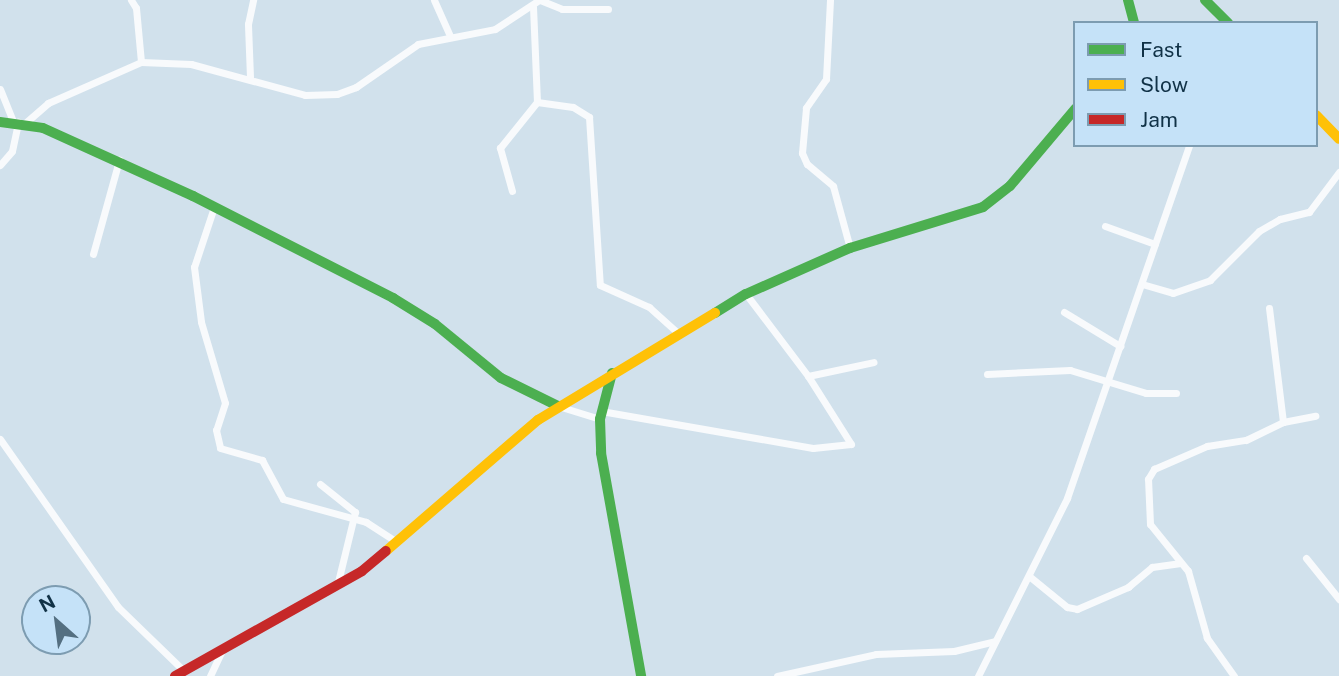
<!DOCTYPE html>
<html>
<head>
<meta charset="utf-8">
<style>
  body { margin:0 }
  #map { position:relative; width:1339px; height:676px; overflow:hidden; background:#d1e1ec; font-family:"Public Sans",sans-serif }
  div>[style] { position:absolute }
  .street>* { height:7px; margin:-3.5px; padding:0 3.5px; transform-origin:3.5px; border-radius:3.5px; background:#f8fafc }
  .fast>* { height:10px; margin:-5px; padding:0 5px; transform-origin:5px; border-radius:5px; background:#4caf50 }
  .slow>* { height:10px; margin:-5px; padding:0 5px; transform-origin:5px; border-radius:5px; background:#ffc107 }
  .jam>* { height:10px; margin:-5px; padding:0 5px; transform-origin:5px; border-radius:5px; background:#c62828 }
  span { translate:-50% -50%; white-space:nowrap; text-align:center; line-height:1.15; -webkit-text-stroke:5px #c5e2f8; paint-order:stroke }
  .legend { position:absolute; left:1073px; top:21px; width:245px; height:126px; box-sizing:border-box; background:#c5e2f8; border:2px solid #7d9cb1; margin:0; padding:9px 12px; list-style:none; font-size:21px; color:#113247 }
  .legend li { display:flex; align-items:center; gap:14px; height:35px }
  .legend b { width:35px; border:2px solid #7d9cb1 }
  .north { position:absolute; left:21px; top:585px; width:70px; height:70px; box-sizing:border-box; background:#c5e2f8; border:2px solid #7d9cb1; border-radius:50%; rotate:332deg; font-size:19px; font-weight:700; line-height:28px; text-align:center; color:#113247 }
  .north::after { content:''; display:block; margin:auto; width:24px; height:32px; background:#546f81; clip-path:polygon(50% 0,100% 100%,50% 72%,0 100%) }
</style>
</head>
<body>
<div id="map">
  <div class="street">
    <i style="left:131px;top:0;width:9px;rotate:58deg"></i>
    <i style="left:136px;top:8px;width:54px;rotate:84.7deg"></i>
    <i style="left:434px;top:0;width:39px;rotate:66deg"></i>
    <i style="left:540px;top:0;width:24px;rotate:22deg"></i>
    <i style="left:562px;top:9px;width:46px"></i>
    <i style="left:830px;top:0;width:79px;rotate:92.9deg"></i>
    <i style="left:826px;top:79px;width:35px;rotate:125deg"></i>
    <i style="left:806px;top:108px;width:45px;rotate:95.1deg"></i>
    <i style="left:802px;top:153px;width:12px;rotate:66deg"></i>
    <i style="left:807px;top:164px;width:34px;rotate:40deg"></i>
    <i style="left:833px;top:186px;width:64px;rotate:74.7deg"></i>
    <i style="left:250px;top:77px;width:53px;rotate:-92.2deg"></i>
    <i style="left:248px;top:24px;width:25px;rotate:-78deg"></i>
    <i style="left:0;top:89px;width:35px;rotate:68deg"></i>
    <i style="left:537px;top:102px;width:36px;rotate:8deg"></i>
    <i style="left:573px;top:107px;width:19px;rotate:32deg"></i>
    <i style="left:589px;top:117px;width:168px;rotate:86.3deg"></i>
    <i style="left:600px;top:285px;width:54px;rotate:24.2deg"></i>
    <i style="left:649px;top:307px;width:40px;rotate:42deg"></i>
    <i style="left:24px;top:124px;width:32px;rotate:-41deg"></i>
    <i style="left:48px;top:103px;width:102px;rotate:-23.8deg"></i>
    <i style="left:141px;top:62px;width:50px;rotate:2.3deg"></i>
    <i style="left:191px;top:64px;width:118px;rotate:15.2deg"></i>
    <i style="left:305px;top:95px;width:32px;rotate:-2deg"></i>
    <i style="left:337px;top:94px;width:20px;rotate:-20deg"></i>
    <i style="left:356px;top:87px;width:75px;rotate:-34.7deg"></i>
    <i style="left:418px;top:44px;width:78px;rotate:-11deg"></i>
    <i style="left:495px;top:29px;width:53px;rotate:-33.4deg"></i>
    <i style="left:0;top:165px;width:18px;rotate:-49deg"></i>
    <i style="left:12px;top:151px;width:30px;rotate:-78deg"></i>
    <i style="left:512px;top:191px;width:45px;rotate:-105.6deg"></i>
    <i style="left:500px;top:148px;width:59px;rotate:-51.2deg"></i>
    <i style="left:537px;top:102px;width:95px;rotate:-92.4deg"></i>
    <i style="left:214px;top:207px;width:63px;rotate:108.4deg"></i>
    <i style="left:194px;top:267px;width:55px;rotate:82.7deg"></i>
    <i style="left:201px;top:322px;width:84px;rotate:73.5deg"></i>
    <i style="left:225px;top:403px;width:28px;rotate:108deg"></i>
    <i style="left:216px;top:430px;width:18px;rotate:77deg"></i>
    <i style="left:220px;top:448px;width:44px;rotate:15.9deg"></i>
    <i style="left:262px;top:460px;width:44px;rotate:61.7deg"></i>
    <i style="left:283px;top:499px;width:86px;rotate:15.5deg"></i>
    <i style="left:366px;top:522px;width:37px;rotate:33deg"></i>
    <i style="left:1105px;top:226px;width:53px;rotate:19.8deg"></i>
    <i style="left:93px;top:254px;width:98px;rotate:-74.5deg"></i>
    <i style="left:1142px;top:284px;width:32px;rotate:16deg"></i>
    <i style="left:1173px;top:293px;width:39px;rotate:-19deg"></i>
    <i style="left:1210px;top:280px;width:69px;rotate:-45deg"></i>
    <i style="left:1259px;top:231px;width:24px;rotate:-30deg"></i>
    <i style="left:1280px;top:219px;width:30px;rotate:-14deg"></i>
    <i style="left:1309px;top:212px;width:50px;rotate:-53.1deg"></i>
    <i style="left:1269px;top:308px;width:115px;rotate:83deg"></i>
    <i style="left:1064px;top:312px;width:66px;rotate:31.3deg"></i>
    <i style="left:987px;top:374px;width:83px;rotate:-2.8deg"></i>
    <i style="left:1070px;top:370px;width:79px;rotate:16.8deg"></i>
    <i style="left:1146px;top:393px;width:30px"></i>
    <i style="left:808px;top:376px;width:67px;rotate:-12deg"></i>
    <i style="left:558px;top:406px;width:44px;rotate:17.2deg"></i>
    <i style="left:601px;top:411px;width:215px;rotate:9.9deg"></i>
    <i style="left:813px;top:448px;width:38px;rotate:-6deg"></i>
    <i style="left:851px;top:444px;width:80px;rotate:-122.3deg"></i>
    <i style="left:808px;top:376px;width:103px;rotate:-127.1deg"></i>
    <i style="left:0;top:439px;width:205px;rotate:54.9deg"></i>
    <i style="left:118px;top:607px;width:92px;rotate:44.1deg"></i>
    <i style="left:320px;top:484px;width:45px;rotate:38.7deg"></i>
    <i style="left:355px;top:512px;width:76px;rotate:103.7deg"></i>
    <i style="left:1306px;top:558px;width:53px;rotate:51.2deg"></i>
    <i style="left:1029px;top:576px;width:49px;rotate:39.2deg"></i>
    <i style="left:1067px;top:607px;width:10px;rotate:11deg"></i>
    <i style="left:1077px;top:609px;width:56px;rotate:-23.3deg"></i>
    <i style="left:1128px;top:587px;width:31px;rotate:-40deg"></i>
    <i style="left:1152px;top:567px;width:29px;rotate:-8deg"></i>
    <i style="left:210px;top:676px;width:26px;rotate:-65deg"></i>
    <i style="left:777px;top:676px;width:101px;rotate:-12.5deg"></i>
    <i style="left:876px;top:654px;width:78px;rotate:-2.2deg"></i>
    <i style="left:954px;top:651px;width:42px;rotate:-13.7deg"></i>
    <i style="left:978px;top:676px;width:199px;rotate:-63.4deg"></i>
    <i style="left:1067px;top:498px;width:373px;rotate:-70.9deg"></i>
    <i style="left:1234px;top:676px;width:47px;rotate:-125.4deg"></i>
    <i style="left:1207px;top:638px;width:70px;rotate:-105.8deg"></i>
    <i style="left:1188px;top:571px;width:60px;rotate:-129deg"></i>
    <i style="left:1150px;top:524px;width:45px;rotate:-92.5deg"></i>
    <i style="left:1148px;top:479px;width:12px;rotate:-59deg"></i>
    <i style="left:1154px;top:469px;width:58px;rotate:-23.5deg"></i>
    <i style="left:1207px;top:446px;width:39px;rotate:-9deg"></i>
    <i style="left:1246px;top:440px;width:41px;rotate:-25.9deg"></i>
    <i style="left:1283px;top:422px;width:33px;rotate:-11deg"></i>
  </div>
  <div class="fast">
    <i style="left:1128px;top:0;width:24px;rotate:75deg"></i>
    <i style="left:1205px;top:0;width:33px;rotate:45deg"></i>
    <i style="left:0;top:122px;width:43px;rotate:7.9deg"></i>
    <i style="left:43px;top:128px;width:165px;rotate:24.4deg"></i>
    <i style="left:193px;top:196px;width:225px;rotate:27deg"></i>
    <i style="left:393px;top:298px;width:49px;rotate:31.8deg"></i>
    <i style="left:435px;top:324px;width:85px;rotate:39.3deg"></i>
    <i style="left:501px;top:378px;width:64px;rotate:26.2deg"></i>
    <i style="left:715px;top:313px;width:36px;rotate:-32deg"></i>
    <i style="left:746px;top:294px;width:114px;rotate:-23.9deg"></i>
    <i style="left:850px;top:248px;width:139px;rotate:-17.1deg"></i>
    <i style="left:983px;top:207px;width:34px;rotate:-38deg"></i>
    <i style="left:1010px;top:186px;width:101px;rotate:-49.8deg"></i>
    <i style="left:612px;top:373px;width:48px;rotate:104.6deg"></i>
    <i style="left:600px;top:419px;width:34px;rotate:88deg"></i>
    <i style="left:601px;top:453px;width:227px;rotate:79.8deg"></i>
  </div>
  <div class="slow">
    <i style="left:1316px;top:115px;width:33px;rotate:46deg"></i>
    <i style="left:386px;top:551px;width:201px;rotate:-40.8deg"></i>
    <i style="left:538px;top:420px;width:207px;rotate:-31.2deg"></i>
  </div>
  <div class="jam">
    <i style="left:175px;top:676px;width:214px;rotate:-29.3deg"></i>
    <i style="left:362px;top:571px;width:31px;rotate:-40deg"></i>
  </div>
  <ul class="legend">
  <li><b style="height:9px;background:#4caf50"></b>Fast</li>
  <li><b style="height:9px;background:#ffc107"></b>Slow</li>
  <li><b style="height:9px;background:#c62828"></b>Jam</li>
  </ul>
  <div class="north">N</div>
</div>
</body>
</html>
